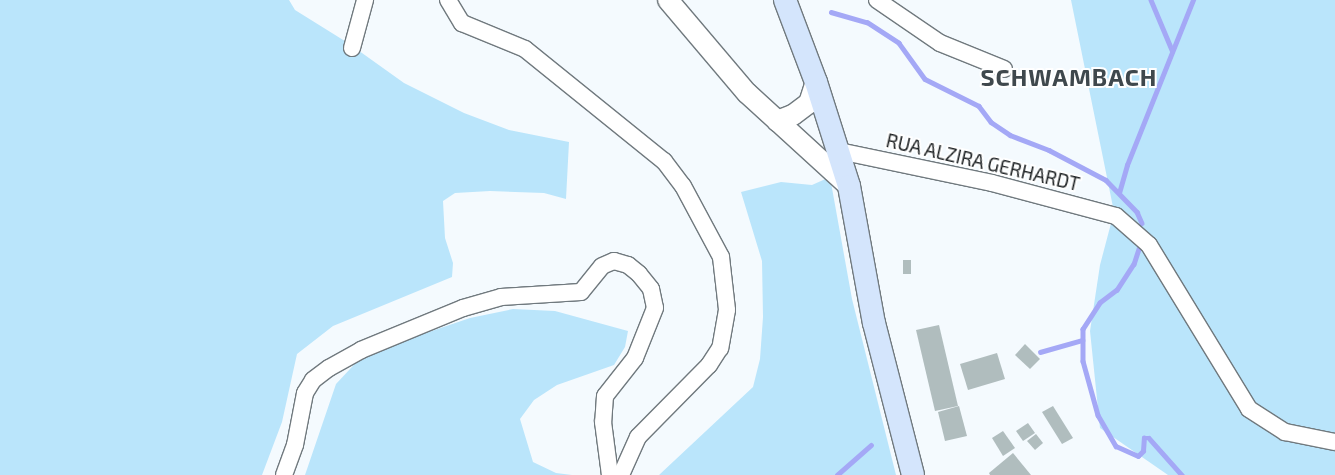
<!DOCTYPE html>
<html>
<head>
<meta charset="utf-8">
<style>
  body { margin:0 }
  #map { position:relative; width:1335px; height:475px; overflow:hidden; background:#f4fafe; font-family:"Exo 2",sans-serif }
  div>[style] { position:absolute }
  .green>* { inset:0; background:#bae5fb }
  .stream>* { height:4.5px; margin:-2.25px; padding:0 2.25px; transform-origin:2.25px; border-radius:2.25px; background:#a4a8f6 }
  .building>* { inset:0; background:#b0bdbe }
  .roads { filter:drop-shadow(1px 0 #70797e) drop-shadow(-1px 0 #70797e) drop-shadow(0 1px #70797e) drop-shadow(0 -1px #70797e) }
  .minor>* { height:16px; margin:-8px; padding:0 8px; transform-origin:8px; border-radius:8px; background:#fff }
  .tertiary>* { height:20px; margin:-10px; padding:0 10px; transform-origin:10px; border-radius:10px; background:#fff }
  .secondary>* { height:22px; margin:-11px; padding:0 11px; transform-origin:11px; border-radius:11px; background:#d4e5fc }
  span { translate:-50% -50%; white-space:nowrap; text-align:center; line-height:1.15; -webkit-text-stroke:4px #fff; paint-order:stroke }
  .street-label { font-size:19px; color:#1c2022 }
  .district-label { font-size:24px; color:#3f484d; font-weight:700; letter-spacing:1px }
</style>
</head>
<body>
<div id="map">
  <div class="green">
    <i style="clip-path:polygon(0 0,289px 0,295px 10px,348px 43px,404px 83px,464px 113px,509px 130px,569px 142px,566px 199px,544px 193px,490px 191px,455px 193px,443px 201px,445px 238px,453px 263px,452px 277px,333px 326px,297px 354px,282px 422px,262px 475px,0 475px)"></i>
    <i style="clip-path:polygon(1071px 0,1335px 0,1335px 475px,1168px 475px,1100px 428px,1090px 331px,1100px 265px,1114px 212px)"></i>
    <i style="clip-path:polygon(830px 177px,852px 299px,896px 475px,659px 475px,753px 387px,760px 359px,763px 317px,762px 261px,741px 192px,781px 182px,812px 185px)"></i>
    <i style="clip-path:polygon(513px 309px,555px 311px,628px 331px,625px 347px,614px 365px,557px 385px,534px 400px,520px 419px,533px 462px,556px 473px,572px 475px,305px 475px,336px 384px,364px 354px,470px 318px)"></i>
  </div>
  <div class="stream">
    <i style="left:1151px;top:0;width:54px;rotate:67.2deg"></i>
    <i style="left:831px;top:12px;width:37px;rotate:16deg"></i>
    <i style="left:867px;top:22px;width:38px;rotate:33deg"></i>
    <i style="left:899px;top:43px;width:44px;rotate:54.2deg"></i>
    <i style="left:925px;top:79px;width:60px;rotate:26.6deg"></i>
    <i style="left:979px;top:106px;width:20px;rotate:53deg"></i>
    <i style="left:991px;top:122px;width:23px;rotate:34deg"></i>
    <i style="left:1010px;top:135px;width:42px;rotate:21deg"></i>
    <i style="left:1049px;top:150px;width:64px;rotate:27.8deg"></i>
    <i style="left:1106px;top:180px;width:45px;rotate:45.9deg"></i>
    <i style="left:1137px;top:212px;width:12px;rotate:66deg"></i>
    <i style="left:1119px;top:193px;width:29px;rotate:-74deg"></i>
    <i style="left:1127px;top:165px;width:178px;rotate:-68.2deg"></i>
    <i style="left:1140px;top:246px;width:19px;rotate:108deg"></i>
    <i style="left:1134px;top:264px;width:31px;rotate:123deg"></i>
    <i style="left:1117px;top:290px;width:21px;rotate:143deg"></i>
    <i style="left:1100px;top:303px;width:31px;rotate:123deg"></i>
    <i style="left:1083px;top:329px;width:32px;rotate:90deg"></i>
    <i style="left:1083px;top:361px;width:56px;rotate:74.5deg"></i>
    <i style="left:1098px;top:415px;width:36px;rotate:60deg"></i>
    <i style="left:1116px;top:446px;width:24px;rotate:24deg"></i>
    <i style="left:1138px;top:456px;width:7px;rotate:-45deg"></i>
    <i style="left:1143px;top:451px;width:13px;rotate:-86deg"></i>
    <i style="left:1144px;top:438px;width:5px"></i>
    <i style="left:1149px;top:438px;width:50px;rotate:48.3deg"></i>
    <i style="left:1040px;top:352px;width:44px;rotate:-15.9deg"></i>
    <i style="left:837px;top:475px;width:45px;rotate:-41.4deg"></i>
  </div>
  <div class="building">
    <i style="clip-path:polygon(903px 260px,911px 260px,911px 274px,903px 274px)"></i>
    <i style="clip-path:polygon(939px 325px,958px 406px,935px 411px,916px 330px)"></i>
    <i style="clip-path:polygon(1025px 344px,1040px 359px,1030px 369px,1015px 355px)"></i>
    <i style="clip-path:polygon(997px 353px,1005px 379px,968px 390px,960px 364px)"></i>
    <i style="clip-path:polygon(959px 406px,967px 436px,945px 441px,938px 412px)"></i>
    <i style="clip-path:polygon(1053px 406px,1073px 438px,1062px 444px,1042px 412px)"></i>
    <i style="clip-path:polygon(1028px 423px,1035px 433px,1023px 441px,1016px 431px)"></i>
    <i style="clip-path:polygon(1003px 431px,1015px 448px,1003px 456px,992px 438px)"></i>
    <i style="clip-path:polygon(1036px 434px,1043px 443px,1035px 450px,1027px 441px)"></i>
    <i style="clip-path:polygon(1013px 453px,1031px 475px,990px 475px,989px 473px)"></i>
  </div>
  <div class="roads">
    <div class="minor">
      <i style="left:448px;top:0;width:27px;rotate:59deg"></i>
      <i style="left:462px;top:23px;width:68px;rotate:22.4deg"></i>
      <i style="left:525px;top:49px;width:179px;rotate:38.9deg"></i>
      <i style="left:664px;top:161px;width:31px;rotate:53deg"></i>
      <i style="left:683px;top:186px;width:81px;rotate:61.8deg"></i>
      <i style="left:721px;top:257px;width:53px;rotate:83.5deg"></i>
      <i style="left:727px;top:310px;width:39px;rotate:100deg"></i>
      <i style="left:720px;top:348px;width:20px;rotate:123deg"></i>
      <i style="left:709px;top:365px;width:101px;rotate:134.6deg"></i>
      <i style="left:638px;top:437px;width:42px;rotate:114.1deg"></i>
      <i style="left:877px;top:0;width:76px;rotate:34.3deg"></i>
      <i style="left:940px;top:43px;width:69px;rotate:22.1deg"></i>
      <i style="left:352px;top:48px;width:50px;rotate:-74.8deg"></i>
      <i style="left:839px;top:151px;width:156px;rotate:11.8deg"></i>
      <i style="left:992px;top:183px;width:128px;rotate:14.9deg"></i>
      <i style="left:1116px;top:216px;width:44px;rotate:41.3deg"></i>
      <i style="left:1149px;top:245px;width:192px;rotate:58.6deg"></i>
      <i style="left:1249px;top:409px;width:43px;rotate:32.6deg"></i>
      <i style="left:1285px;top:432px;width:51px;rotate:11.3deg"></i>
      <i style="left:284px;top:475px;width:32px;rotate:-70deg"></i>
      <i style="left:295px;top:445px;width:53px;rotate:-79.1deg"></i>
      <i style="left:305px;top:393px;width:15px;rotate:-58deg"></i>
      <i style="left:313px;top:380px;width:20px;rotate:-37deg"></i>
      <i style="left:329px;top:368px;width:37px;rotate:-29deg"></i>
      <i style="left:361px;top:350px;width:110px;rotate:-22.4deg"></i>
      <i style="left:463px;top:308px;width:40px;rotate:-16deg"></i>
      <i style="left:501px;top:297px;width:80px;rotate:-3.6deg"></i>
      <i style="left:581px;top:292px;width:33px;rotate:-51deg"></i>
      <i style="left:602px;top:266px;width:13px;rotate:-23deg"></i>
      <i style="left:614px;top:261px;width:15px;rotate:16deg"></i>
      <i style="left:628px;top:265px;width:14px;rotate:39deg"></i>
      <i style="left:639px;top:274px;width:19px;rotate:51deg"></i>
      <i style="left:651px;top:289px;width:19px;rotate:78deg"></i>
      <i style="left:655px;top:308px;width:54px;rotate:111.8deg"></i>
      <i style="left:635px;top:358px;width:48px;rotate:128.3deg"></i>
      <i style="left:605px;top:396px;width:26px;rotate:94deg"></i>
      <i style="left:603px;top:422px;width:53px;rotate:82.5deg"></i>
    </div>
    <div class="tertiary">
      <i style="left:668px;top:0;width:122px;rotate:49.7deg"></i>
      <i style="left:747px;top:93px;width:138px;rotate:42.4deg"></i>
      <i style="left:777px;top:121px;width:17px;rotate:-21deg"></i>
      <i style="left:793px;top:115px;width:20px;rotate:-37deg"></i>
      <i style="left:809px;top:103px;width:22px;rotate:-72deg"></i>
    </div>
    <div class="secondary">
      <i style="left:785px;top:0;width:88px;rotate:69.3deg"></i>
      <i style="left:816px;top:82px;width:109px;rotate:72.4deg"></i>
      <i style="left:849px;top:186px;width:139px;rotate:79.7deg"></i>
      <i style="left:874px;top:323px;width:157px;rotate:75.6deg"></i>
    </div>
  </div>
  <div class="street-label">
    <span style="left:983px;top:162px;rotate:13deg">RUA ALZIRA GERHARDT</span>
  </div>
  <div class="district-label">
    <span style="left:1069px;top:77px">SCHWAMBACH</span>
  </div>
</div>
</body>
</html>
